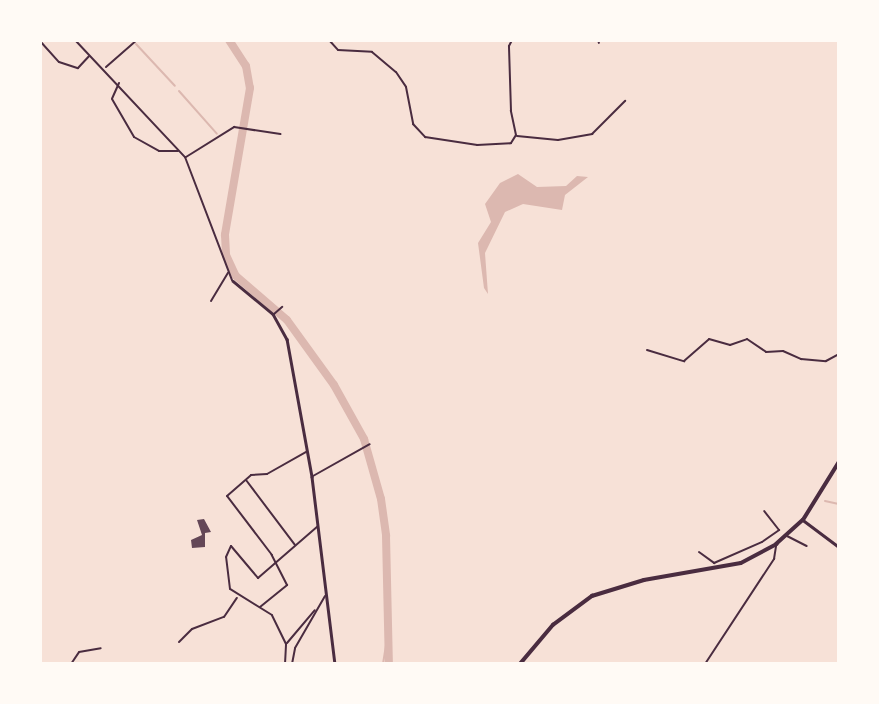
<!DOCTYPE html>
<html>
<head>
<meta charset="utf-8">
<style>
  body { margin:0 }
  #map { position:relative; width:879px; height:704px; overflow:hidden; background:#f7e1d7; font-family:Signika,sans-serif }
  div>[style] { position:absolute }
  .water>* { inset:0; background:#dcb8b0 }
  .stream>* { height:2px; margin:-1px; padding:0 1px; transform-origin:1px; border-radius:1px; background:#dcb8b0 }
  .river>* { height:8px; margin:-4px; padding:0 4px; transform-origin:4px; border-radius:4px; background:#dcb8b0 }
  .building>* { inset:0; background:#644757 }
  .minor>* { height:2px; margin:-1px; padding:0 1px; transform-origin:1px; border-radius:1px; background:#4a2c40 }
  .tertiary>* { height:2.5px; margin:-1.25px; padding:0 1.25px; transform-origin:1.25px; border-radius:1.25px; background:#4a2c40 }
  .primary>* { height:3.5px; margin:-1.75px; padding:0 1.75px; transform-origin:1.75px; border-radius:1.75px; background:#4a2c40 }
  span { translate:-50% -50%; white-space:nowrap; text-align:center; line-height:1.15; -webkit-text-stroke:7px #fffaf5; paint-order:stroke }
  .frame { position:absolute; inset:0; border:42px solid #fffaf5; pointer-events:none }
</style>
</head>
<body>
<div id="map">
  <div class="water">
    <i style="clip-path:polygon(518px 174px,537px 187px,566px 186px,577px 176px,588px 177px,565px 195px,562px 210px,523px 204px,505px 212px,485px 253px,488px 294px,484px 288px,478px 243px,491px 222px,485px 204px,500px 183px)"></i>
  </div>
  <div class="stream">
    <i style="left:136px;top:44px;width:57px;rotate:47.1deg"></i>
    <i style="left:179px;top:91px;width:57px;rotate:48.5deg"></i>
    <i style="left:825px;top:501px;width:14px;rotate:12deg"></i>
    <i style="left:383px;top:664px;width:26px;rotate:-81deg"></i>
  </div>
  <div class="river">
    <i style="left:229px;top:40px;width:31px;rotate:57deg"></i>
    <i style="left:246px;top:66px;width:22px;rotate:80deg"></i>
    <i style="left:250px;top:88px;width:149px;rotate:99.7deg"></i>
    <i style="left:225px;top:235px;width:20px;rotate:87deg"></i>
    <i style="left:226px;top:255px;width:23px;rotate:65deg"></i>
    <i style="left:236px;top:276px;width:67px;rotate:40.8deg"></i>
    <i style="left:287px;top:320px;width:80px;rotate:54.1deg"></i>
    <i style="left:334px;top:385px;width:62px;rotate:60.9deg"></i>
    <i style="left:364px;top:439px;width:62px;rotate:74.2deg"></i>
    <i style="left:381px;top:499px;width:37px;rotate:82deg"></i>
    <i style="left:386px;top:536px;width:128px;rotate:88.7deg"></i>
  </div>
  <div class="building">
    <i style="clip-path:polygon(204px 519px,211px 532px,205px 533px,205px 547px,192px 548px,191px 540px,202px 535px,197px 520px)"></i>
  </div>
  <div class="minor">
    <i style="left:75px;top:40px;width:161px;rotate:46.8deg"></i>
    <i style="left:185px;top:157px;width:132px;rotate:69.1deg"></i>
    <i style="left:329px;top:40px;width:13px;rotate:48deg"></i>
    <i style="left:338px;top:50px;width:34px;rotate:3deg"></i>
    <i style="left:372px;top:52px;width:31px;rotate:40deg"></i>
    <i style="left:396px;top:72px;width:18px;rotate:56deg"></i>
    <i style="left:406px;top:87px;width:38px;rotate:79deg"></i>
    <i style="left:413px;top:124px;width:18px;rotate:47deg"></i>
    <i style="left:425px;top:137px;width:53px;rotate:8.7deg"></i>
    <i style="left:477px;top:145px;width:34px;rotate:-3deg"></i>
    <i style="left:511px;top:143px;width:9px;rotate:-58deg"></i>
    <i style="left:516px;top:135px;width:25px;rotate:-102deg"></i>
    <i style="left:511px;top:111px;width:65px;rotate:-91.8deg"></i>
    <i style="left:509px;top:46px;width:7px;rotate:-63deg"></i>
    <i style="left:598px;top:40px;width:3px;rotate:72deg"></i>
    <i style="left:40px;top:41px;width:28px;rotate:48deg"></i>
    <i style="left:59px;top:62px;width:20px;rotate:18deg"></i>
    <i style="left:78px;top:68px;width:16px;rotate:-47deg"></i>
    <i style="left:106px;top:67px;width:41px;rotate:-41.1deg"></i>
    <i style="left:119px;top:83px;width:17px;rotate:114deg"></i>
    <i style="left:112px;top:99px;width:44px;rotate:59.9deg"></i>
    <i style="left:134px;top:137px;width:29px;rotate:29deg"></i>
    <i style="left:159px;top:151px;width:19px"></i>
    <i style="left:517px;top:136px;width:41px;rotate:5.6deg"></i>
    <i style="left:558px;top:140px;width:35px;rotate:-10deg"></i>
    <i style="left:592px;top:134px;width:47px;rotate:-45deg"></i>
    <i style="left:186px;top:157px;width:57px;rotate:-32deg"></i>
    <i style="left:234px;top:127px;width:47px;rotate:8.7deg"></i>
    <i style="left:211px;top:301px;width:33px;rotate:-59deg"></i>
    <i style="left:274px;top:314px;width:11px;rotate:-41deg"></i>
    <i style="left:647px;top:350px;width:39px;rotate:17deg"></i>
    <i style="left:684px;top:361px;width:33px;rotate:-41deg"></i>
    <i style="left:709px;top:339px;width:22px;rotate:16deg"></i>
    <i style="left:730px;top:345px;width:18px;rotate:-19deg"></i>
    <i style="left:747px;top:339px;width:23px;rotate:34deg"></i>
    <i style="left:766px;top:352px;width:17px;rotate:-3deg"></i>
    <i style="left:783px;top:351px;width:20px;rotate:24deg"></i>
    <i style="left:801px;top:359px;width:25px;rotate:5deg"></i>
    <i style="left:826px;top:361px;width:15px;rotate:-28deg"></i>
    <i style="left:313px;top:476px;width:65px;rotate:-29.3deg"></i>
    <i style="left:246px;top:480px;width:81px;rotate:53deg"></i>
    <i style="left:787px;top:536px;width:22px;rotate:27deg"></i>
    <i style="left:699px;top:552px;width:19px;rotate:36deg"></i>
    <i style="left:714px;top:563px;width:52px;rotate:-23.6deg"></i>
    <i style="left:762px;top:542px;width:21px;rotate:-35deg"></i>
    <i style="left:779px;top:530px;width:24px;rotate:-128deg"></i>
    <i style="left:260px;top:607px;width:35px;rotate:-39deg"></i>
    <i style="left:287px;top:585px;width:34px;rotate:-117deg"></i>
    <i style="left:272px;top:555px;width:74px;rotate:-127.3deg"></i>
    <i style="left:227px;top:496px;width:32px;rotate:-41deg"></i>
    <i style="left:251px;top:475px;width:16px;rotate:-4deg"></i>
    <i style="left:267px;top:474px;width:45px;rotate:-29.4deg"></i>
    <i style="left:179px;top:642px;width:18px;rotate:-45deg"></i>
    <i style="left:192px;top:629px;width:34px;rotate:-21deg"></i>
    <i style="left:224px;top:617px;width:23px;rotate:-56deg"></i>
    <i style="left:287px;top:643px;width:43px;rotate:-49.7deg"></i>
    <i style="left:71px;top:664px;width:14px;rotate:-56deg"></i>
    <i style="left:79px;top:652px;width:22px;rotate:-10deg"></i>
    <i style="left:285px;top:664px;width:20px;rotate:-87deg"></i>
    <i style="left:286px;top:644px;width:32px;rotate:-116deg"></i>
    <i style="left:272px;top:615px;width:49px;rotate:-148.2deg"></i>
    <i style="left:230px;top:589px;width:32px;rotate:-97deg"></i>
    <i style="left:226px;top:557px;width:12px;rotate:-66deg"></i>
    <i style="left:231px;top:546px;width:42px;rotate:49.8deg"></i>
    <i style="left:258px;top:578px;width:79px;rotate:-40.9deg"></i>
    <i style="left:292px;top:664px;width:16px;rotate:-79deg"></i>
    <i style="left:295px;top:648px;width:60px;rotate:-60deg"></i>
    <i style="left:705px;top:664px;width:126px;rotate:-56.7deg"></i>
    <i style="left:774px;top:559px;width:13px;rotate:-81deg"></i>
  </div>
  <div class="tertiary">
    <i style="left:233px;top:281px;width:52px;rotate:39.5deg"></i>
    <i style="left:273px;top:314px;width:29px;rotate:61deg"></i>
    <i style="left:287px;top:339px;width:140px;rotate:79.7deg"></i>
    <i style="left:312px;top:477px;width:188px;rotate:83deg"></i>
    <i style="left:803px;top:520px;width:45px;rotate:36.9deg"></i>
  </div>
  <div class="primary">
    <i style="left:520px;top:664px;width:51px;rotate:-49.8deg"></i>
    <i style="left:553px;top:625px;width:49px;rotate:-36.6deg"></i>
    <i style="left:592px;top:596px;width:54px;rotate:-17.1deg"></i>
    <i style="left:644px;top:580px;width:98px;rotate:-9.9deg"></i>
    <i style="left:741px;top:563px;width:40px;rotate:-28deg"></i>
    <i style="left:776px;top:544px;width:36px;rotate:-42deg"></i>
    <i style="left:803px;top:520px;width:68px;rotate:-58.2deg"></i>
  </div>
  <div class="frame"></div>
</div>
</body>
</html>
